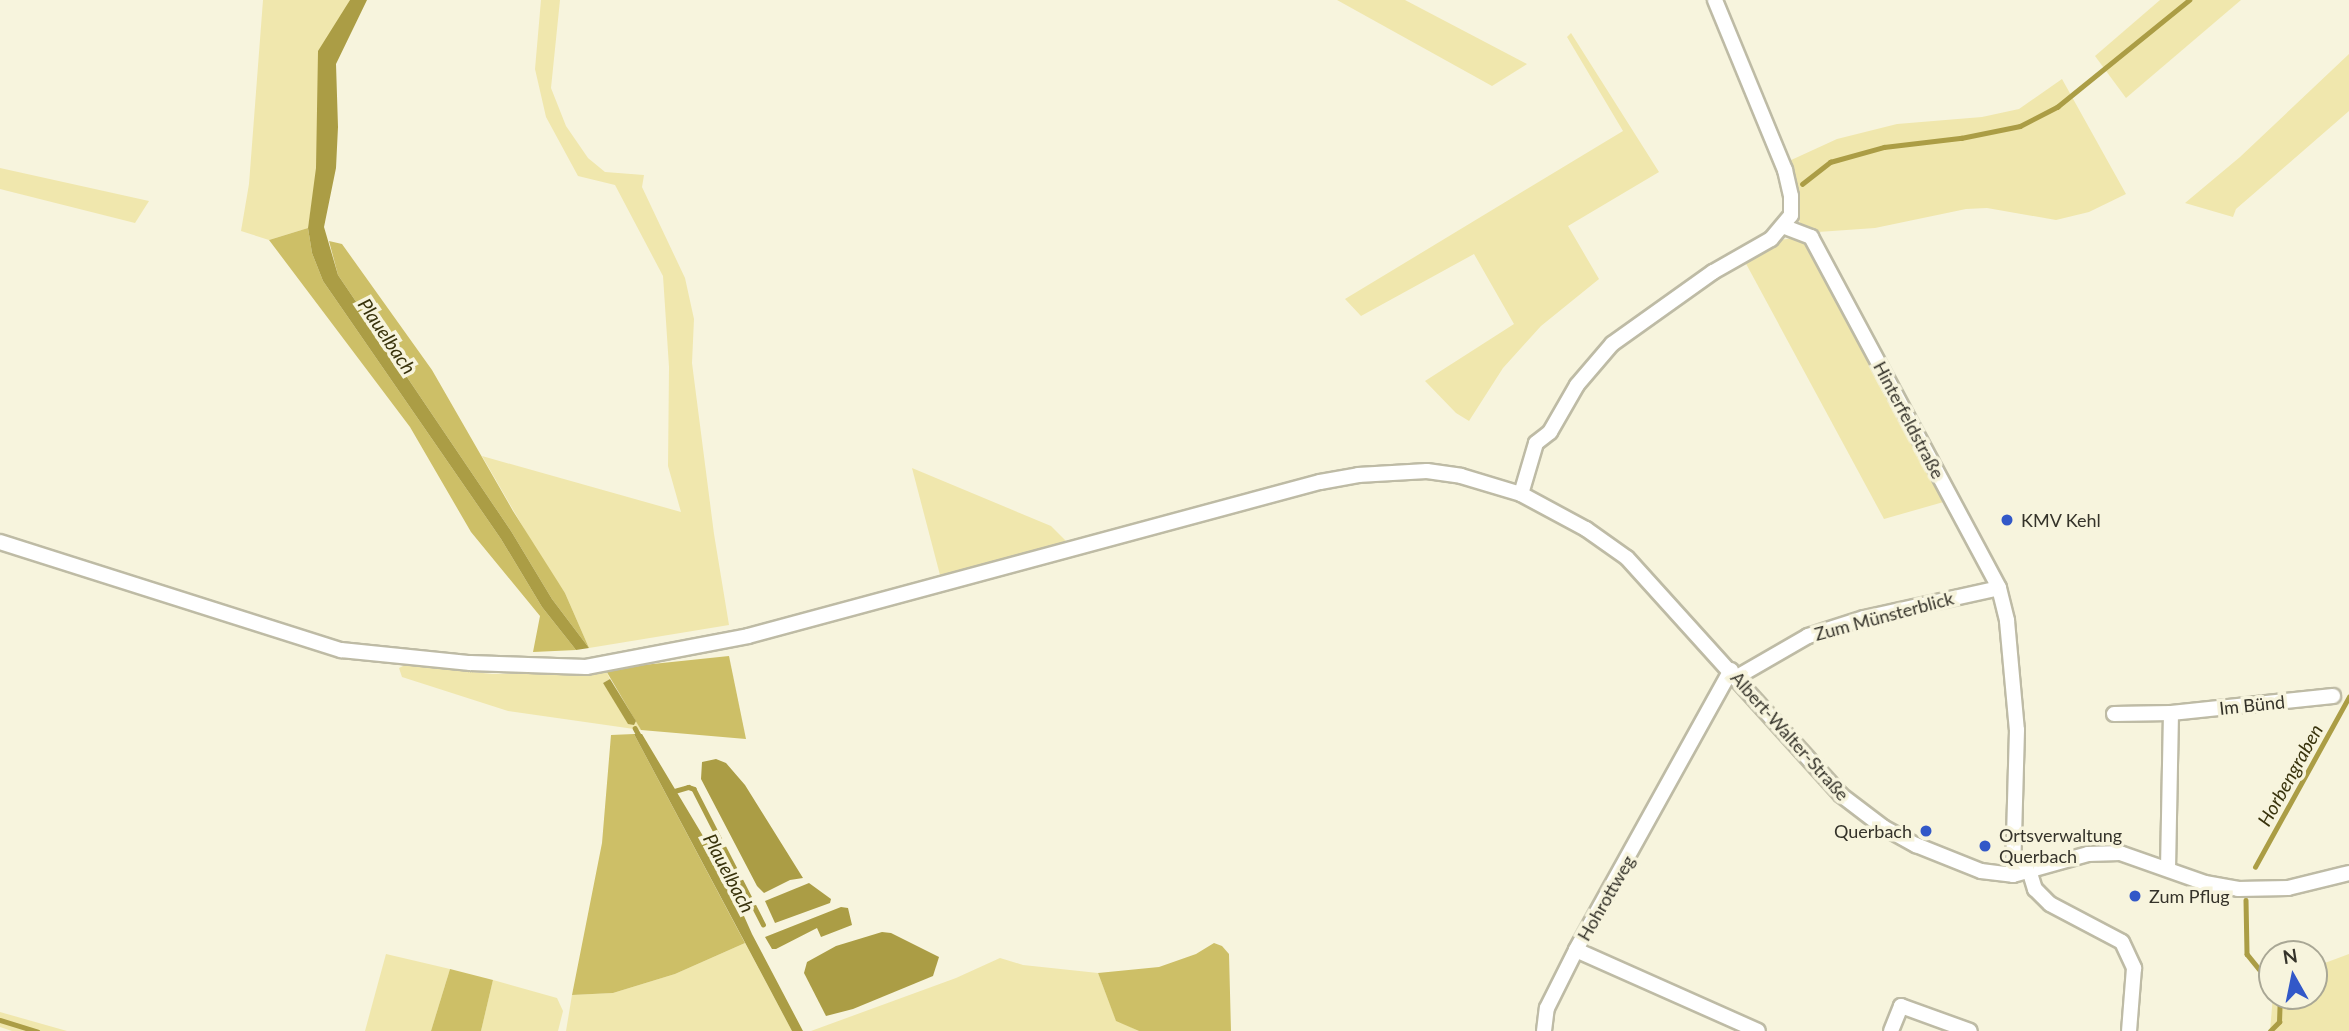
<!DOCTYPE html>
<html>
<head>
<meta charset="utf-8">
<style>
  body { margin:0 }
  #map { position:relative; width:2349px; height:1031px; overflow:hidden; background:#f7f4dd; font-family:Lato,sans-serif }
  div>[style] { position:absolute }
  .green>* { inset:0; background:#f0e7ad }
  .forest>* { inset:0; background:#cdbf67 }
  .water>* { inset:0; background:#ab9d45 }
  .stream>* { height:4.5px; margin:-2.25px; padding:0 2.25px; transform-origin:2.25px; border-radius:2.25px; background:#ab9d45 }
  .roads { filter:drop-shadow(2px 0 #bebba5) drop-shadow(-2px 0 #bebba5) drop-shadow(0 2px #bebba5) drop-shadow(0 -2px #bebba5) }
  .minor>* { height:14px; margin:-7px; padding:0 7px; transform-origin:7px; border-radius:7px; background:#fff }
  .dots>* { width:19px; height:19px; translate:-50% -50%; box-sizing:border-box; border:4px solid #f7f4dd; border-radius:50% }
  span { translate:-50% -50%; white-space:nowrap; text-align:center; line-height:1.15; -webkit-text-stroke:7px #f7f4dd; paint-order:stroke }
  .street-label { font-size:18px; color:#35332a }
  .poi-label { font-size:18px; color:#35332a }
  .left { translate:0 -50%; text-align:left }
  .right { translate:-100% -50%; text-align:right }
  .water-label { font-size:19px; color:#39330c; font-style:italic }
  .north { position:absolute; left:2258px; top:940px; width:70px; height:70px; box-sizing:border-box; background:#f7f4dd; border:2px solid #a9a795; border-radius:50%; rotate:351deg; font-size:19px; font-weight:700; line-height:28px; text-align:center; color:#35332a }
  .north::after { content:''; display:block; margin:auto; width:24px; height:32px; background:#3258c8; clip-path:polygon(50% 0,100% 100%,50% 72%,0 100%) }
</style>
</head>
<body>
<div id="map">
  <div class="green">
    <i style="clip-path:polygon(263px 0,350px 0,340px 19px,308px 228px,269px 240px,241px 231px,249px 184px)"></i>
    <i style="clip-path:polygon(541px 0,560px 0,551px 88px,566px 126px,588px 158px,605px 172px,644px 175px,642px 187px,685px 278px,694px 319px,692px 363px,714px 534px,729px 625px,589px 648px,565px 593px,541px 558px,482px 456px,681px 512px,668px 466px,669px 367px,663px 276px,615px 185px,578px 176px,546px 117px,535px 69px)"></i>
    <i style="clip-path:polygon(1337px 0,1405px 0,1527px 64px,1492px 86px)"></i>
    <i style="clip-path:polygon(2160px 0,2241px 0,2126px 98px,2095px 56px)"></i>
    <i style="clip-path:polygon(1571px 33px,1659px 172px,1568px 226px,1599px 279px,1541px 326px,1503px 368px,1469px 421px,1456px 413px,1425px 381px,1514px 324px,1474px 254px,1361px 316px,1345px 299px,1623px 131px,1567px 37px)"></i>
    <i style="clip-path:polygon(2349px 54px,2349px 111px,2236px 209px,2233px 217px,2185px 203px,2240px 157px)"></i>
    <i style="clip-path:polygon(2062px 79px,2126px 194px,2089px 212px,2056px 220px,1987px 208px,1966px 209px,1875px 228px,1818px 232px,1802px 227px,1797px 216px,1789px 161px,1837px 139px,1897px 124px,1982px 117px,2019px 109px)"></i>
    <i style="clip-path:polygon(0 168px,149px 201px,135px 223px,0 189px)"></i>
    <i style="clip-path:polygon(1795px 238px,1810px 247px,1947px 501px,1884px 519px,1744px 260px,1779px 240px)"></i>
    <i style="clip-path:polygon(912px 468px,1051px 526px,1067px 542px,940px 575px)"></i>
    <i style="clip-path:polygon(405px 665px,492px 674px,564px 673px,605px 669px,610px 679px,603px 683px,633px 725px,636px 721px,641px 730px,508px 711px,402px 677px,399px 668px)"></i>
    <i style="clip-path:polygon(745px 943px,792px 1031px,566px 1031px,572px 995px,613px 993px,675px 974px)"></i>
    <i style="clip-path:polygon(386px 954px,450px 969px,431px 1031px,365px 1031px)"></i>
    <i style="clip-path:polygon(2349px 954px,2349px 1031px,2270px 1031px,2273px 996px,2314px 996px,2314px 967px)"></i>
    <i style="clip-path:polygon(1000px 958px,1023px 965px,1098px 973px,1116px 1020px,1139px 1031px,811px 1031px,956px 978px)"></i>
    <i style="clip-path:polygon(493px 980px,557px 998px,563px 1011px,558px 1031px,481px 1031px)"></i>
    <i style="clip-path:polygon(0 1012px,67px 1031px,12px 1031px,0 1027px)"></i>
  </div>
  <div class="forest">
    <i style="clip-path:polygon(308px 228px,312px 253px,323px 281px,501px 539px,542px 607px,576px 650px,533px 652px,540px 616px,471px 532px,410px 427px,269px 240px)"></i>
    <i style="clip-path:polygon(329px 241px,342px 244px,432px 370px,513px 511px,565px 593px,589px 648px,552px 599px,511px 531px,338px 275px)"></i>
    <i style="clip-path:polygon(729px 656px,746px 739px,641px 730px,605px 669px)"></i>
    <i style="clip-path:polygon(634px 734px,745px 943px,675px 974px,613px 993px,572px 995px,602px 843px,611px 735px)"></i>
    <i style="clip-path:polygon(1214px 943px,1222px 946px,1229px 954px,1231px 1031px,1139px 1031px,1116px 1021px,1098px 973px,1159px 967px,1196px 954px)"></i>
    <i style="clip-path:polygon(450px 969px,493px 980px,481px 1031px,431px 1031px)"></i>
  </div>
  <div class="water">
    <i style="clip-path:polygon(350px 0,367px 0,336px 64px,338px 127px,336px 168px,324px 227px,338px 275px,511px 531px,552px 599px,589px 648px,576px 650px,542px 607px,501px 539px,323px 281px,312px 253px,308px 228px,316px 168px,318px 51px)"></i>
    <i style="clip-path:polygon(610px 679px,636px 721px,634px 725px,628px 724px,603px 683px)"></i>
    <i style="clip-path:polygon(634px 734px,642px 734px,724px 871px,752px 934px,803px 1031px,792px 1031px)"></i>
    <i style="clip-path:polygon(716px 759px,726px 763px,745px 785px,803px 878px,790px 880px,764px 893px,757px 886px,701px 779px,702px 762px)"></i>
    <i style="clip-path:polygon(809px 883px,831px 899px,830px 903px,775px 923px,765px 901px)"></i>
    <i style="clip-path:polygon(841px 907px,848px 908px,852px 925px,821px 937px,817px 928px,776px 949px,772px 949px,765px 937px)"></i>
    <i style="clip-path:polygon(882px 932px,891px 933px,939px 957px,933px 976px,853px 1009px,826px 1016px,804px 973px,807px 962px,836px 946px)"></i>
  </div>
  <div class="stream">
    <i style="left:1802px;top:184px;width:36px;rotate:-38deg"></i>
    <i style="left:1830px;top:162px;width:56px;rotate:-15.5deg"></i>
    <i style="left:1884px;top:147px;width:78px;rotate:-6.7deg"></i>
    <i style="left:1961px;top:138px;width:60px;rotate:-11.5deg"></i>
    <i style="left:2020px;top:126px;width:42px;rotate:-27.2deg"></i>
    <i style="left:2057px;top:107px;width:170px;rotate:-39deg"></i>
    <i style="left:635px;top:728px;width:10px;rotate:61deg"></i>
    <i style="left:671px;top:792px;width:18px;rotate:-16deg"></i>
    <i style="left:688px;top:787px;width:6px;rotate:18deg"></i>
    <i style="left:694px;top:789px;width:152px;rotate:62.9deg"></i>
    <i style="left:2255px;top:867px;width:194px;rotate:-61.1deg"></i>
    <i style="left:2246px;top:900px;width:54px;rotate:88.9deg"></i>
    <i style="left:2247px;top:954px;width:40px;rotate:51deg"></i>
    <i style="left:0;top:1020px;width:39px;rotate:17deg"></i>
    <i style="left:2270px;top:1031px;width:13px;rotate:-45deg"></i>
    <i style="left:2279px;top:1022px;width:26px;rotate:-88deg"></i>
  </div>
  <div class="roads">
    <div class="minor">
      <i style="left:1785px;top:227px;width:28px;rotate:21deg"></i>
      <i style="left:1811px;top:237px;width:398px;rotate:61.8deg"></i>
      <i style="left:1999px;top:588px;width:34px;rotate:76deg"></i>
      <i style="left:2007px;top:621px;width:109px;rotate:84.8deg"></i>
      <i style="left:2017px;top:730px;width:145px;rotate:91.6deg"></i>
      <i style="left:1521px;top:494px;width:53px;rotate:-73.6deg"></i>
      <i style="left:1536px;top:443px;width:18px;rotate:-38deg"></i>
      <i style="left:1550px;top:432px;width:54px;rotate:-60.1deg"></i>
      <i style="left:1577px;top:385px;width:54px;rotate:-49.5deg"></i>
      <i style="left:1612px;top:344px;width:124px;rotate:-35.5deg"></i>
      <i style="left:1713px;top:272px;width:67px;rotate:-29.6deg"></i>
      <i style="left:1771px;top:239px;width:31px;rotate:-50deg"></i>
      <i style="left:1791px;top:215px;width:19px;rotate:-90deg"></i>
      <i style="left:1791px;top:196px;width:27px;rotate:-103deg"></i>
      <i style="left:1785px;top:170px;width:184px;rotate:-112.4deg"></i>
      <i style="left:0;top:542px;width:358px;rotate:17.6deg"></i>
      <i style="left:341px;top:650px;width:130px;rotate:5.8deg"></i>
      <i style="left:470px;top:663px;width:116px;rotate:2deg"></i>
      <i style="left:586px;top:667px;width:165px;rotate:-10.8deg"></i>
      <i style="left:748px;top:636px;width:592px;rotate:-15.07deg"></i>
      <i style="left:1320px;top:482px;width:39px;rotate:-10deg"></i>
      <i style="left:1358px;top:475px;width:69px;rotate:-3.3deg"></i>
      <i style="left:1427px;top:471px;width:34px;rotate:8deg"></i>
      <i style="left:1461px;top:476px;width:63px;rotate:16.7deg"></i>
      <i style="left:1521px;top:494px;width:74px;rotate:28.3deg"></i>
      <i style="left:1586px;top:529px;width:50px;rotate:35.3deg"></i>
      <i style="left:1627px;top:558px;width:319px;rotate:47.9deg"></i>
      <i style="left:1841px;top:795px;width:53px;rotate:37.3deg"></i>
      <i style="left:1883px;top:827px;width:38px;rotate:29deg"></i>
      <i style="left:1916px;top:845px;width:70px;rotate:21.8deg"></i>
      <i style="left:1981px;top:871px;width:32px;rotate:7deg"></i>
      <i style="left:2013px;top:875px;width:78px;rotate:-15.6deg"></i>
      <i style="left:2088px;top:854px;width:32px;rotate:-2deg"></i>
      <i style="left:2120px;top:853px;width:90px;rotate:19.4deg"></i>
      <i style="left:2205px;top:883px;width:34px;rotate:10deg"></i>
      <i style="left:2238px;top:889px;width:50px;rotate:-1.1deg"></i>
      <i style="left:2288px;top:888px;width:63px;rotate:-13.8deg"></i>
      <i style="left:1731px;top:670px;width:320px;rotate:119deg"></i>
      <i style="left:1576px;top:950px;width:199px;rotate:24deg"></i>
      <i style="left:1737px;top:677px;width:82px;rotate:-30deg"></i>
      <i style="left:1808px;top:636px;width:59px;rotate:-17.8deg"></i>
      <i style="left:1864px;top:618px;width:138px;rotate:-12.5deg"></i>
      <i style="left:2114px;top:714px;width:57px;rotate:-1deg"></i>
      <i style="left:2168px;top:869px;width:156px;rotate:-88.9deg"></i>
      <i style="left:2171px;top:713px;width:163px;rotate:-6deg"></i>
      <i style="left:2030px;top:873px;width:17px;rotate:73deg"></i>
      <i style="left:2035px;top:889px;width:21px;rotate:45deg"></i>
      <i style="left:2050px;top:904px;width:81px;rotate:27.8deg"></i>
      <i style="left:2122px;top:942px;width:29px;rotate:65deg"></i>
      <i style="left:2134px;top:968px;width:63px;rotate:94.5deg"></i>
      <i style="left:1544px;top:1031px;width:23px;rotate:-83deg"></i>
      <i style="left:1547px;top:1008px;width:65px;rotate:-63.4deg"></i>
      <i style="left:1891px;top:1031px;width:27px;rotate:-68deg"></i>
      <i style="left:1901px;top:1006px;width:73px;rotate:19.9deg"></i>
    </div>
  </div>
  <div class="dots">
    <i style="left:2007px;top:520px;background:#3258c8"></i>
    <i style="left:1926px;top:831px;background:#3258c8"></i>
    <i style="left:1985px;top:846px;background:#3258c8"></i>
    <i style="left:2135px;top:896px;background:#3258c8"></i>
  </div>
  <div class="street-label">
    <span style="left:1909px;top:420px;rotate:62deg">Hinterfeldstraße</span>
    <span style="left:1884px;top:616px;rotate:-15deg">Zum Münsterblick</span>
    <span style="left:2252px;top:705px;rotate:-6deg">Im Bünd</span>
    <span style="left:1790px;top:736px;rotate:48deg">Albert-Walter-Straße</span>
    <span style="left:1606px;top:898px;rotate:-60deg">Hohrottweg</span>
  </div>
  <div class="poi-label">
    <span class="left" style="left:2021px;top:520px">KMV Kehl</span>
    <span class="right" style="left:1912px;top:831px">Querbach</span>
    <span class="left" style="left:1999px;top:846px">Ortsverwaltung<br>Querbach</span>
    <span class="left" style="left:2149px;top:896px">Zum Pflug</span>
  </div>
  <div class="water-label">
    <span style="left:387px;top:336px;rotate:56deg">Plauelbach</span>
    <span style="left:2290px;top:775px;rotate:-61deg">Horbengraben</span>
    <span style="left:729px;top:873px;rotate:62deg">Plauelbach</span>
  </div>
  <div class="north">N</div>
</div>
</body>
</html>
